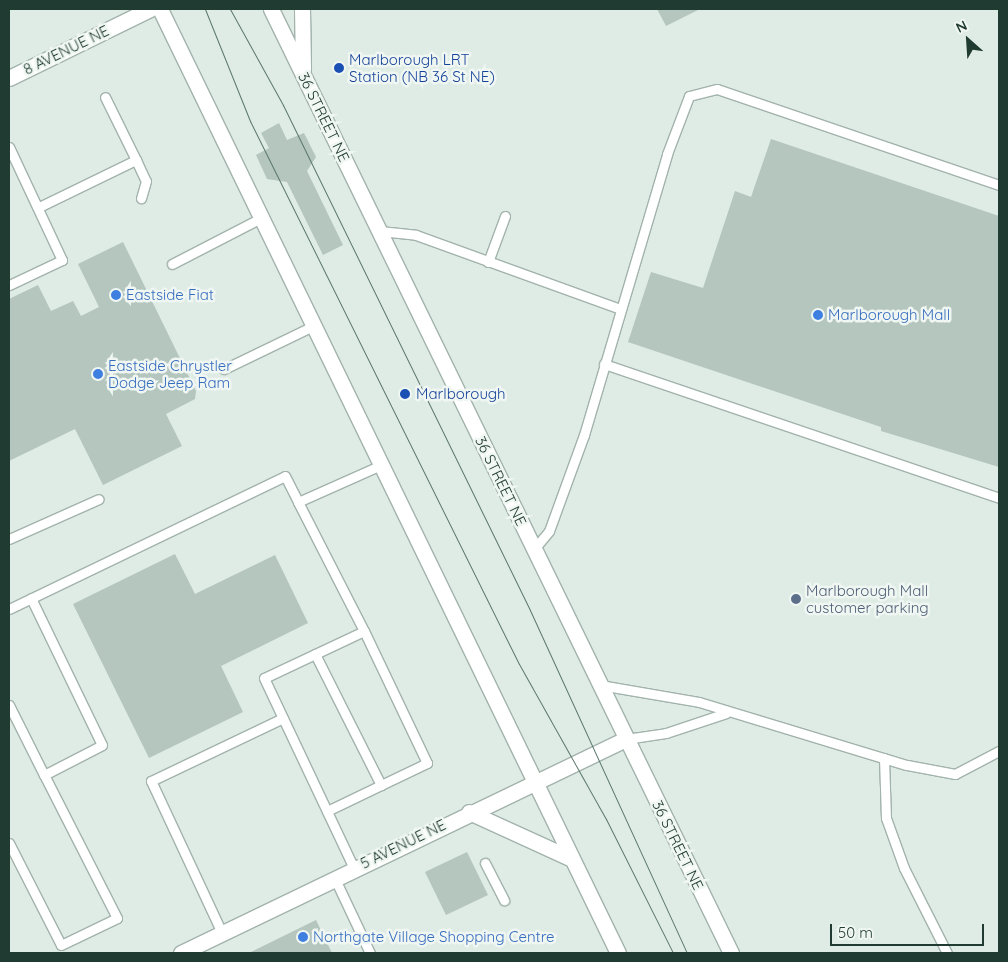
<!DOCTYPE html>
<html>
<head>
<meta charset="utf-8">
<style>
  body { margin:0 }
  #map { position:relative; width:1008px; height:962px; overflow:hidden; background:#dfebe5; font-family:Quicksand,sans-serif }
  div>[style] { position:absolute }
  .building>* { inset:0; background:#b4c6be }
  .roads { filter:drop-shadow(1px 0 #a2b3ac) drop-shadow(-1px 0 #a2b3ac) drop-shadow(0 1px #a2b3ac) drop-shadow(0 -1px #a2b3ac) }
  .lane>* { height:9px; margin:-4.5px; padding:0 4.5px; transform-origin:4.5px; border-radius:4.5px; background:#fff }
  .street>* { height:15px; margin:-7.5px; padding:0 7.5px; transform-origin:7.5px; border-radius:7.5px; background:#fff }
  .secondary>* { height:15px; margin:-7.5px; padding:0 7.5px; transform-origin:7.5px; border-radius:7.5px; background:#fff }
  .tram>* { height:1px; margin:-0.5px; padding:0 0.5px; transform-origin:0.5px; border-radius:0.5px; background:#5a776e }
  .dots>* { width:14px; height:14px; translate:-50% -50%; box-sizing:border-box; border:2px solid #f0f7f3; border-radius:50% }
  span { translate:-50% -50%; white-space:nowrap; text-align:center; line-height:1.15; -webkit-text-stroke:5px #f0f7f3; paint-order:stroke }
  .street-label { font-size:15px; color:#203b32 }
  .transit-label { font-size:15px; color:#164399 }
  .left { translate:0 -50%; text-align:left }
  .shop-label { font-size:15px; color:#366cbe }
  .service-label { font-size:15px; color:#4e5e75 }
  .frame { position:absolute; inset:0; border:10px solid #203b32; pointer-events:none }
  .north { position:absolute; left:943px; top:15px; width:50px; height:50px; -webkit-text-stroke:4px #f0f7f3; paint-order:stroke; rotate:334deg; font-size:14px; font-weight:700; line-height:20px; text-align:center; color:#203b32 }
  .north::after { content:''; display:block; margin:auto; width:18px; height:22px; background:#203b32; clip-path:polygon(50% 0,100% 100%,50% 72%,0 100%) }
  .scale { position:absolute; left:830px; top:924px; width:154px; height:22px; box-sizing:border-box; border:2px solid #203b32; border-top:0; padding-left:6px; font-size:15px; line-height:18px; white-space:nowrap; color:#203b32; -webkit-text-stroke:4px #f0f7f3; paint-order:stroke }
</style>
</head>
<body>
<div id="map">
  <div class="building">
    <i style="clip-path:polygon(657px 9px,700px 9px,666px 26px)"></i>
    <i style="clip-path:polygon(279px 123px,287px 140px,304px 133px,316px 157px,307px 171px,343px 245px,323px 255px,287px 182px,267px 179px,256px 155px,269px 148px,261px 133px)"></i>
    <i style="clip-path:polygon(771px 139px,999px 216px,999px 467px,881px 431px,881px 427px,628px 342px,651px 272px,703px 288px,735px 191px,751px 197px)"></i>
    <i style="clip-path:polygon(123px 242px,196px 391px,195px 399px,166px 414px,182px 446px,103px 485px,75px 429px,9px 461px,9px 299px,38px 285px,51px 311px,73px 301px,81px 316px,99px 307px,78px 264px)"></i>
    <i style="clip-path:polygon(175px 554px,195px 594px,275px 555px,308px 623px,221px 666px,243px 712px,149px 758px,73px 604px)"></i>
    <i style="clip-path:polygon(467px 852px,488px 895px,446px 915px,425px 872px)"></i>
    <i style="clip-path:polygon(316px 920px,332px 953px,249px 953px)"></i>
  </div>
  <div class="roads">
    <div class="lane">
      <i style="left:9px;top:147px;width:125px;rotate:64.9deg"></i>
      <i style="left:62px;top:260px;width:59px;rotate:154.7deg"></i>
      <i style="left:136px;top:160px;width:23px;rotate:65deg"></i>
      <i style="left:146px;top:181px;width:18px;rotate:106deg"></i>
      <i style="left:39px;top:207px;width:108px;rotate:-25.9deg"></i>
      <i style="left:136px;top:160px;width:70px;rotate:-116.2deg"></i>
      <i style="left:380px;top:231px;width:36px;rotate:6deg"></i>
      <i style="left:416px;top:235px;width:217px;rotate:19.9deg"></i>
      <i style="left:488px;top:262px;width:49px;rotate:-69.7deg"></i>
      <i style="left:172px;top:264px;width:100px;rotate:-27.3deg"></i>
      <i style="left:604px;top:364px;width:417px;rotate:18.7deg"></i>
      <i style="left:224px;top:369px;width:99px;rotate:-25.8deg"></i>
      <i style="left:9px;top:539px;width:98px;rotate:-24deg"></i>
      <i style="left:534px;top:549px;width:23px;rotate:-50deg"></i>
      <i style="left:549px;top:531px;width:102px;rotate:-70deg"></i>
      <i style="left:584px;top:435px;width:293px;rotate:-73.5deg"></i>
      <i style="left:667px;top:154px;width:62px;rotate:-69.2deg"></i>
      <i style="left:689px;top:96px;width:29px;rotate:-14deg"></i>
      <i style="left:717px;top:89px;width:298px;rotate:18.8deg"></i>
      <i style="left:9px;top:609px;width:306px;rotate:-25.7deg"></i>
      <i style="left:285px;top:476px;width:29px;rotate:63deg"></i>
      <i style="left:364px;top:631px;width:145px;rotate:-117.1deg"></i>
      <i style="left:298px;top:502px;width:91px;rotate:-24deg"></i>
      <i style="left:315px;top:654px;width:147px;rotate:63.3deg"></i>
      <i style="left:381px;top:785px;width:51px;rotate:-25.6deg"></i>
      <i style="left:427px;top:763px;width:146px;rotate:-115.5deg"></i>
      <i style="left:364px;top:631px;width:110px;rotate:154.8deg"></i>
      <i style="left:264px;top:678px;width:210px;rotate:64.7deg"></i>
      <i style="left:600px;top:685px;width:100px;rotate:9.7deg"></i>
      <i style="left:699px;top:702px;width:217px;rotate:16.9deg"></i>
      <i style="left:907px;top:765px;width:49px;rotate:10.6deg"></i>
      <i style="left:955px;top:774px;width:50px;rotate:-27.6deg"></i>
      <i style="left:9px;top:705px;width:78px;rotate:63.4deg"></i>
      <i style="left:44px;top:775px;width:65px;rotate:-27.3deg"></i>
      <i style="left:102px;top:745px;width:163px;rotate:-115.8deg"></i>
      <i style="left:626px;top:739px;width:40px;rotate:-8.5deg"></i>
      <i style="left:666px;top:733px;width:63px;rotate:-18.4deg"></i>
      <i style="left:884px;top:758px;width:60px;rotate:88.1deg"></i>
      <i style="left:886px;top:818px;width:53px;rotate:70.2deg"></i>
      <i style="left:904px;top:868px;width:95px;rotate:63.2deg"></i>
      <i style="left:327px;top:811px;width:60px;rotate:-25.7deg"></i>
      <i style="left:9px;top:843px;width:114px;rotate:63deg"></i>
      <i style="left:61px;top:945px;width:62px;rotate:-25.7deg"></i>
      <i style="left:117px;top:918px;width:161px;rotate:-117deg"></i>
      <i style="left:485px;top:863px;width:42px;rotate:62.8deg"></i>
      <i style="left:334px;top:877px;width:84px;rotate:64.7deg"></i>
      <i style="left:222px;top:933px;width:168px;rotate:-115deg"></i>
      <i style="left:151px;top:781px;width:146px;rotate:-25.5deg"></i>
    </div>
    <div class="street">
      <i style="left:9px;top:78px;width:157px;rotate:-26.1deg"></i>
    </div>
    <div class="secondary">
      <i style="left:160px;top:9px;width:1049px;rotate:64.12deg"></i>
      <i style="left:271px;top:9px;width:1050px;rotate:64.02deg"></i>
      <i style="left:302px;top:9px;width:60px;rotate:89deg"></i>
      <i style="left:469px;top:812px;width:113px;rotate:24.5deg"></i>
      <i style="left:181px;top:953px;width:494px;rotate:-25.7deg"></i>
    </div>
  </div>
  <div class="tram">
    <i style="left:205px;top:9px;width:121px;rotate:68.1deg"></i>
    <i style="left:250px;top:121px;width:606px;rotate:63.65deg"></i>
    <i style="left:519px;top:664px;width:178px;rotate:60.7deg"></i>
    <i style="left:606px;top:819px;width:150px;rotate:63.4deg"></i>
    <i style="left:230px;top:9px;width:110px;rotate:61.1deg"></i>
    <i style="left:283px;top:105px;width:560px;rotate:63.94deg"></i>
    <i style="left:529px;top:608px;width:379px;rotate:65.4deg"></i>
  </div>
  <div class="dots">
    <i style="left:339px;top:68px;background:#1a4fb4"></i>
    <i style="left:116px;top:295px;background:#3f7fe0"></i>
    <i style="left:818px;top:315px;background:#3f7fe0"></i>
    <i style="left:98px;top:374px;background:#3f7fe0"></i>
    <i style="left:405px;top:394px;background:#1a4fb4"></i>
    <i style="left:796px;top:599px;background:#5c6f8a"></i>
    <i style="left:303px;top:937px;background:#3f7fe0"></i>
  </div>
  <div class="street-label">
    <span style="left:66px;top:50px;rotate:-26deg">8 AVENUE NE</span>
    <span style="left:324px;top:117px;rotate:64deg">36 STREET NE</span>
    <span style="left:501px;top:481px;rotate:64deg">36 STREET NE</span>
    <span style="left:403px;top:844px;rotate:-26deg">5 AVENUE NE</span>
    <span style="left:678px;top:845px;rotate:64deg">36 STREET NE</span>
  </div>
  <div class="transit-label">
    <span class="left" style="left:349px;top:68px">Marlborough LRT<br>Station (NB 36 St NE)</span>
    <span class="left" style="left:416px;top:394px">Marlborough</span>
  </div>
  <div class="shop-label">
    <span class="left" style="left:126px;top:295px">Eastside Fiat</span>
    <span class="left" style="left:828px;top:315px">Marlborough Mall</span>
    <span class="left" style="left:108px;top:374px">Eastside Chrystler<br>Dodge Jeep Ram</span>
    <span class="left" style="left:313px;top:937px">Northgate Village Shopping Centre</span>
  </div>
  <div class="service-label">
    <span class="left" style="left:806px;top:599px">Marlborough Mall<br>customer parking</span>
  </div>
  <div class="frame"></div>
  <div class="north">N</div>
  <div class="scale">50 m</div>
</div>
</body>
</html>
